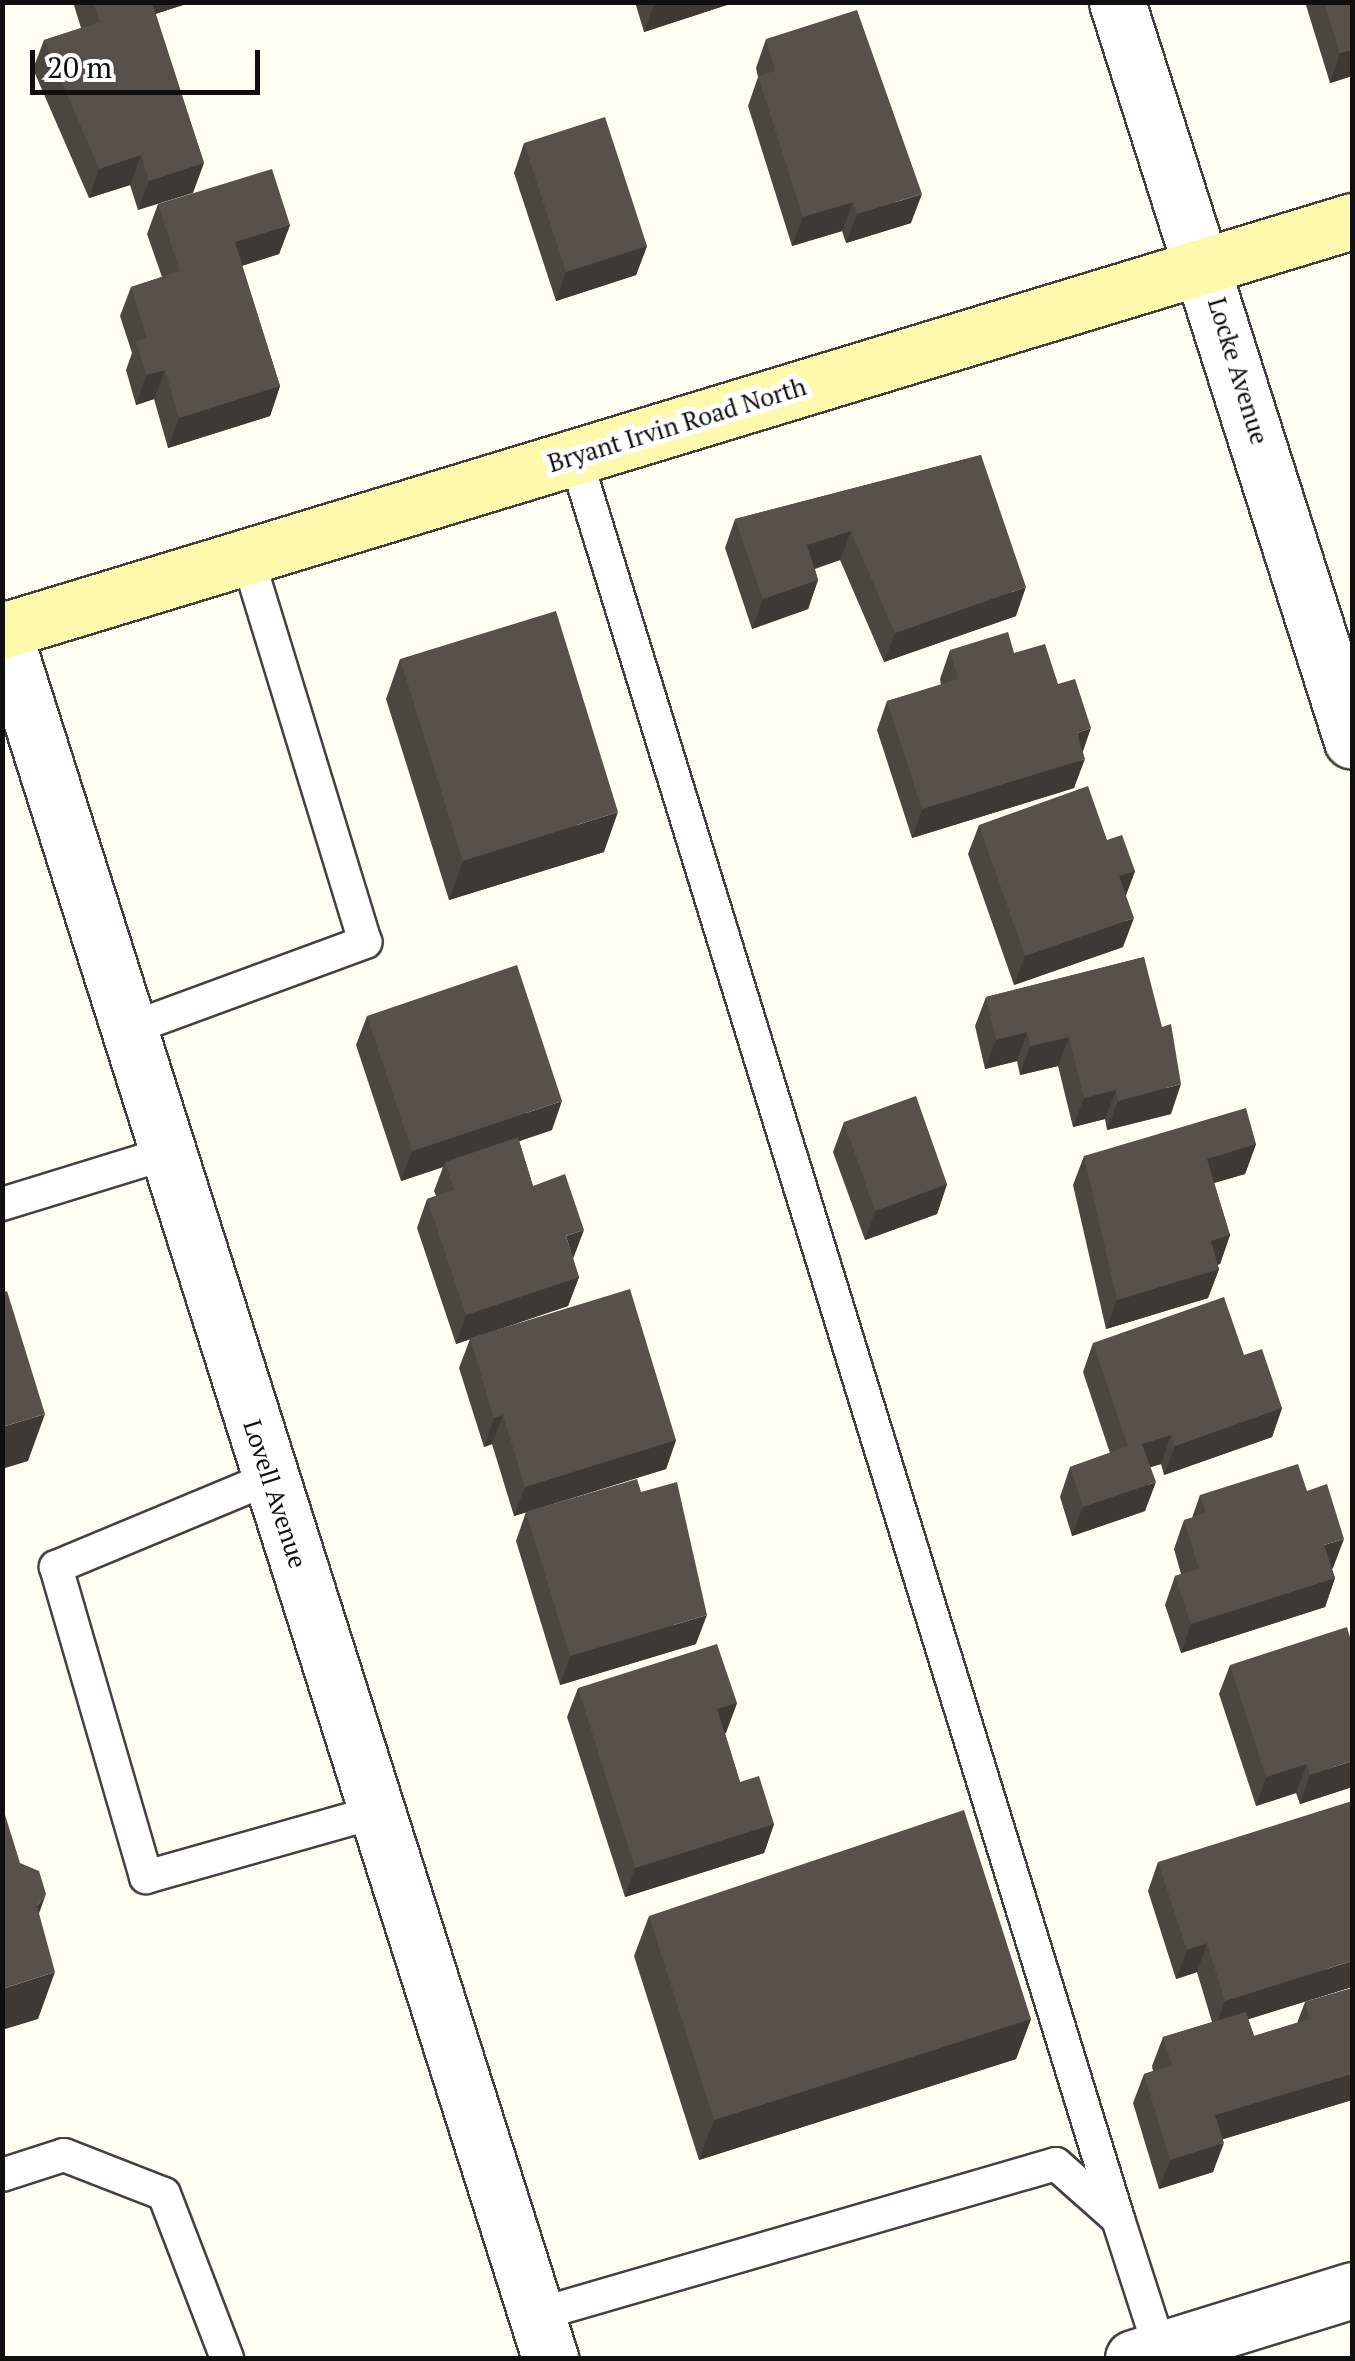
<!DOCTYPE html>
<html>
<head>
<meta charset="utf-8">
<style>
  body { margin:0 }
  #map { position:relative; width:1355px; height:2361px; overflow:hidden; background:#fffdf1; font-family:"PT Serif",serif }
  div>[style] { position:absolute }
  .roads { filter:drop-shadow(2px 0 #424242) drop-shadow(-2px 0 #424242) drop-shadow(0 2px #424242) drop-shadow(0 -2px #424242) }
  .service>* { height:32px; margin:-16px; padding:0 16px; transform-origin:16px; border-radius:16px; background:#fff }
  .minor>* { height:55px; margin:-27.5px; padding:0 27.5px; transform-origin:27.5px; border-radius:27.5px; background:#fff }
  .secondary>* { height:55px; margin:-27.5px; padding:0 27.5px; transform-origin:27.5px; border-radius:27.5px; background:#fef9ad }
  .wall>* { inset:0; background:#4c4640 }
  .shaded-wall>* { inset:0; background:#3e3934 }
  .building>* { inset:0; background:#58514b }
  span { translate:-50% -50%; white-space:nowrap; text-align:center; line-height:1.15; -webkit-text-stroke:10px #fff; paint-order:stroke }
  .street-label { font-size:25px; color:#0f0f0f }
  .frame { position:absolute; inset:0; border:5px solid #0f0f0f; pointer-events:none }
  .scale { position:absolute; left:30px; top:50px; width:230px; height:45px; box-sizing:border-box; border:5px solid #0f0f0f; border-top:0; padding-left:12px; font-size:30px; line-height:35px; white-space:nowrap; color:#0f0f0f; -webkit-text-stroke:8px #fff; paint-order:stroke }
</style>
</head>
<body>
<div id="map">
  <div class="roads">
    <div class="service">
      <i style="left:575px;top:456px;width:1845px;rotate:72.88deg"></i>
      <i style="left:129px;top:1029px;width:252px;rotate:-20.2deg"></i>
      <i style="left:365px;top:942px;width:404px;rotate:-107deg"></i>
      <i style="left:2px;top:1204px;width:174px;rotate:-17.1deg"></i>
      <i style="left:270px;top:1478px;width:232px;rotate:157.4deg"></i>
      <i style="left:56px;top:1567px;width:323px;rotate:73.8deg"></i>
      <i style="left:146px;top:1877px;width:239px;rotate:-15.8deg"></i>
      <i style="left:2px;top:2175px;width:65px;rotate:-17.9deg"></i>
      <i style="left:64px;top:2155px;width:107px;rotate:21.3deg"></i>
      <i style="left:164px;top:2194px;width:176px;rotate:69deg"></i>
      <i style="left:536px;top:2315px;width:541px;rotate:-16.19deg"></i>
      <i style="left:1056px;top:2164px;width:83px;rotate:41.6deg"></i>
      <i style="left:1118px;top:2219px;width:146px;rotate:72.1deg"></i>
    </div>
    <div class="minor">
      <i style="left:1117px;top:2px;width:775px;rotate:72.36deg"></i>
      <i style="left:2px;top:628px;width:1815px;rotate:72.42deg"></i>
      <i style="left:1133px;top:2358px;width:229px;rotate:-17.2deg"></i>
    </div>
    <div class="secondary">
      <i style="left:2px;top:631px;width:1411px;rotate:-16.89deg"></i>
    </div>
  </div>
  <div class="wall">
    <i style="clip-path:polygon(73px 2px,184px 2px,183px 5px,155px 14px,204px 163px,138px 210px,130px 185px,89px 198px,33px 69px,44px 40px,81px 28px)"></i>
    <i style="clip-path:polygon(635px 2px,736px 2px,644px 32px)"></i>
    <i style="clip-path:polygon(1305px 2px,1352px 2px,1352px 76px,1330px 83px)"></i>
    <i style="clip-path:polygon(766px 39px,911px 223px,846px 243px,842px 231px,792px 246px,748px 106px,758px 77px,756px 68px)"></i>
    <i style="clip-path:polygon(524px 143px,647px 246px,636px 275px,556px 301px,514px 173px)"></i>
    <i style="clip-path:polygon(158px 204px,290px 225px,279px 254px,242px 266px,280px 386px,270px 416px,168px 448px,154px 399px,136px 405px,126px 370px,132px 353px,120px 316px,131px 287px,162px 277px,147px 234px)"></i>
    <i style="clip-path:polygon(981px 455px,1016px 616px,884px 662px,840px 560px,815px 569px,818px 580px,808px 609px,752px 629px,725px 548px,735px 519px)"></i>
    <i style="clip-path:polygon(950px 650px,1014px 653px,1058px 684px,1083px 752px,1074px 788px,912px 838px,877px 730px,887px 701px,941px 685px,940px 679px)"></i>
    <i style="clip-path:polygon(400px 659px,604px 852px,449px 900px,386px 699px)"></i>
    <i style="clip-path:polygon(979px 825px,1107px 840px,1135px 871px,1126px 895px,1123px 947px,1014px 985px,968px 854px)"></i>
    <i style="clip-path:polygon(1144px 957px,1171px 1114px,1107px 1130px,1105px 1119px,1073px 1127px,1058px 1066px,1020px 1075px,1017px 1061px,985px 1069px,975px 1026px,986px 997px)"></i>
    <i style="clip-path:polygon(367px 1016px,552px 1130px,519px 1141px,533px 1186px,573px 1259px,579px 1277px,568px 1306px,493px 1331px,676px 1440px,666px 1469px,514px 1516px,492px 1444px,484px 1447px,459px 1368px,470px 1339px,456px 1344px,417px 1228px,427px 1199px,436px 1196px,434px 1191px,443px 1167px,401px 1181px,356px 1045px)"></i>
    <i style="clip-path:polygon(844px 1122px,947px 1184px,937px 1214px,865px 1240px,833px 1152px)"></i>
    <i style="clip-path:polygon(1256px 1144px,1245px 1174px,1214px 1183px,1230px 1235px,1220px 1264px,1217px 1265px,1219px 1269px,1208px 1298px,1106px 1329px,1073px 1185px,1084px 1156px)"></i>
    <i style="clip-path:polygon(1093px 1343px,1244px 1355px,1282px 1408px,1272px 1437px,1164px 1475px,1161px 1464px,1150px 1467px,1145px 1511px,1072px 1536px,1060px 1497px,1070px 1467px,1110px 1453px,1083px 1372px)"></i>
    <i style="clip-path:polygon(1200px 1495px,1333px 1568px,1332px 1569px,1335px 1578px,1325px 1607px,1181px 1653px,1165px 1605px,1175px 1576px,1181px 1574px,1174px 1549px,1184px 1520px,1192px 1518px)"></i>
    <i style="clip-path:polygon(526px 1512px,696px 1644px,560px 1685px,516px 1541px)"></i>
    <i style="clip-path:polygon(1230px 1665px,1352px 1787px,1300px 1804px,1296px 1793px,1256px 1806px,1219px 1694px)"></i>
    <i style="clip-path:polygon(578px 1688px,737px 1703px,725px 1733px,740px 1782px,774px 1824px,764px 1853px,625px 1897px,567px 1717px)"></i>
    <i style="clip-path:polygon(1158px 1862px,1352px 1987px,1248px 2019px,1254px 2036px,1297px 2023px,1305px 2002px,1352px 1988px,1352px 2100px,1223px 2139px,1213px 2172px,1159px 2189px,1133px 2103px,1144px 2074px,1153px 2071px,1152px 2066px,1163px 2037px,1212px 2022px,1197px 1972px,1176px 1979px,1148px 1891px)"></i>
    <i style="clip-path:polygon(649px 1916px,1031px 2019px,1016px 2059px,699px 2160px,634px 1956px)"></i>
  </div>
  <div class="shaded-wall">
    <i style="clip-path:polygon(143px 2px,184px 2px,183px 5px,137px 20px)"></i>
    <i style="clip-path:polygon(655px 2px,736px 2px,644px 32px)"></i>
    <i style="clip-path:polygon(1352px 50px,1352px 76px,1330px 83px,1340px 53px)"></i>
    <i style="clip-path:polygon(141px 155px,130px 185px,89px 198px,99px 169px)"></i>
    <i style="clip-path:polygon(204px 163px,193px 193px,138px 210px,149px 181px)"></i>
    <i style="clip-path:polygon(922px 194px,911px 223px,846px 243px,857px 214px)"></i>
    <i style="clip-path:polygon(853px 202px,842px 231px,792px 246px,803px 217px)"></i>
    <i style="clip-path:polygon(290px 225px,279px 254px,224px 271px,235px 242px)"></i>
    <i style="clip-path:polygon(647px 246px,636px 275px,556px 301px,566px 272px)"></i>
    <i style="clip-path:polygon(165px 370px,154px 399px,136px 405px,146px 375px)"></i>
    <i style="clip-path:polygon(280px 386px,270px 416px,168px 448px,179px 418px)"></i>
    <i style="clip-path:polygon(851px 531px,840px 560px,796px 574px,807px 545px)"></i>
    <i style="clip-path:polygon(818px 580px,808px 609px,752px 629px,763px 599px)"></i>
    <i style="clip-path:polygon(1026px 587px,1016px 616px,884px 662px,895px 633px)"></i>
    <i style="clip-path:polygon(1091px 728px,1081px 757px,1077px 733px)"></i>
    <i style="clip-path:polygon(1085px 759px,1074px 788px,912px 838px,922px 809px)"></i>
    <i style="clip-path:polygon(618px 812px,604px 852px,449px 900px,463px 861px)"></i>
    <i style="clip-path:polygon(1135px 871px,1124px 900px,1119px 876px)"></i>
    <i style="clip-path:polygon(1134px 918px,1123px 947px,1014px 985px,1025px 956px)"></i>
    <i style="clip-path:polygon(1027px 1032px,1017px 1061px,985px 1069px,996px 1040px)"></i>
    <i style="clip-path:polygon(1069px 1037px,1058px 1066px,1020px 1075px,1030px 1046px)"></i>
    <i style="clip-path:polygon(1181px 1084px,1171px 1114px,1107px 1130px,1118px 1101px)"></i>
    <i style="clip-path:polygon(1116px 1090px,1105px 1119px,1073px 1127px,1084px 1098px)"></i>
    <i style="clip-path:polygon(562px 1101px,552px 1130px,446px 1166px,445px 1162px,443px 1167px,401px 1181px,412px 1151px)"></i>
    <i style="clip-path:polygon(1256px 1144px,1245px 1174px,1196px 1188px,1207px 1159px)"></i>
    <i style="clip-path:polygon(947px 1184px,937px 1214px,865px 1240px,875px 1211px)"></i>
    <i style="clip-path:polygon(584px 1230px,573px 1259px,566px 1236px)"></i>
    <i style="clip-path:polygon(1230px 1235px,1220px 1264px,1200px 1270px,1211px 1241px)"></i>
    <i style="clip-path:polygon(1219px 1269px,1208px 1298px,1106px 1329px,1117px 1300px)"></i>
    <i style="clip-path:polygon(579px 1277px,568px 1306px,456px 1344px,466px 1315px)"></i>
    <i style="clip-path:polygon(1282px 1408px,1272px 1437px,1164px 1475px,1175px 1446px)"></i>
    <i style="clip-path:polygon(45px 1414px,28px 1461px,2px 1469px,2px 1427px)"></i>
    <i style="clip-path:polygon(503px 1415px,492px 1444px,484px 1447px,494px 1418px)"></i>
    <i style="clip-path:polygon(1171px 1435px,1161px 1464px,1132px 1473px,1142px 1444px)"></i>
    <i style="clip-path:polygon(676px 1440px,666px 1469px,514px 1516px,525px 1487px)"></i>
    <i style="clip-path:polygon(1156px 1482px,1145px 1511px,1072px 1536px,1083px 1507px)"></i>
    <i style="clip-path:polygon(1344px 1539px,1333px 1568px,1314px 1574px,1324px 1545px)"></i>
    <i style="clip-path:polygon(1335px 1578px,1325px 1607px,1181px 1653px,1191px 1624px)"></i>
    <i style="clip-path:polygon(707px 1615px,696px 1644px,560px 1685px,570px 1656px)"></i>
    <i style="clip-path:polygon(737px 1703px,726px 1733px,706px 1738px,717px 1709px)"></i>
    <i style="clip-path:polygon(1352px 1761px,1352px 1787px,1300px 1804px,1310px 1775px)"></i>
    <i style="clip-path:polygon(1307px 1764px,1296px 1793px,1256px 1806px,1266px 1777px)"></i>
    <i style="clip-path:polygon(774px 1824px,764px 1853px,625px 1897px,635px 1868px)"></i>
    <i style="clip-path:polygon(46px 1894px,29px 1941px,37px 1906px)"></i>
    <i style="clip-path:polygon(1207px 1943px,1197px 1972px,1176px 1979px,1187px 1950px)"></i>
    <i style="clip-path:polygon(1352px 1961px,1352px 1987px,1214px 2030px,1225px 2001px)"></i>
    <i style="clip-path:polygon(55px 1972px,38px 2019px,2px 2030px,2px 1989px)"></i>
    <i style="clip-path:polygon(1031px 2019px,1016px 2059px,699px 2160px,714px 2120px)"></i>
    <i style="clip-path:polygon(1352px 2074px,1352px 2100px,1204px 2145px,1215px 2115px)"></i>
    <i style="clip-path:polygon(1224px 2143px,1213px 2172px,1159px 2189px,1170px 2160px)"></i>
  </div>
  <div class="building">
    <i style="clip-path:polygon(93px 2px,152px 2px,204px 163px,149px 181px,141px 155px,99px 169px,44px 40px,100px 22px)"></i>
    <i style="clip-path:polygon(1324px 2px,1352px 2px,1352px 50px,1340px 53px)"></i>
    <i style="clip-path:polygon(857px 10px,922px 194px,857px 214px,853px 202px,803px 217px,758px 76px,775px 71px,766px 39px)"></i>
    <i style="clip-path:polygon(605px 117px,647px 246px,566px 272px,524px 143px)"></i>
    <i style="clip-path:polygon(272px 169px,290px 225px,235px 242px,280px 386px,179px 418px,165px 370px,146px 375px,136px 341px,147px 338px,131px 287px,180px 271px,158px 204px)"></i>
    <i style="clip-path:polygon(981px 455px,1026px 587px,895px 633px,851px 531px,807px 545px,818px 580px,763px 599px,735px 519px)"></i>
    <i style="clip-path:polygon(556px 611px,618px 812px,463px 861px,400px 659px)"></i>
    <i style="clip-path:polygon(1008px 632px,1014px 653px,1045px 644px,1058px 684px,1075px 679px,1091px 728px,1077px 733px,1085px 759px,922px 809px,887px 701px,958px 679px,950px 650px)"></i>
    <i style="clip-path:polygon(1088px 786px,1107px 840px,1122px 835px,1135px 871px,1119px 876px,1134px 918px,1025px 956px,979px 825px)"></i>
    <i style="clip-path:polygon(1144px 957px,1162px 1027px,1171px 1024px,1181px 1084px,1118px 1101px,1116px 1090px,1084px 1098px,1069px 1037px,1030px 1046px,1027px 1032px,996px 1040px,986px 997px)"></i>
    <i style="clip-path:polygon(517px 965px,562px 1101px,412px 1151px,367px 1016px)"></i>
    <i style="clip-path:polygon(916px 1096px,947px 1184px,875px 1211px,844px 1122px)"></i>
    <i style="clip-path:polygon(1246px 1108px,1256px 1144px,1207px 1159px,1230px 1235px,1211px 1241px,1219px 1269px,1117px 1300px,1084px 1156px)"></i>
    <i style="clip-path:polygon(518px 1137px,533px 1186px,565px 1174px,584px 1230px,566px 1236px,579px 1277px,466px 1315px,427px 1199px,454px 1190px,445px 1162px)"></i>
    <i style="clip-path:polygon(630px 1289px,676px 1440px,525px 1487px,503px 1415px,494px 1418px,470px 1338px)"></i>
    <i style="clip-path:polygon(7px 1291px,45px 1414px,2px 1427px,2px 1293px)"></i>
    <i style="clip-path:polygon(1224px 1297px,1244px 1355px,1262px 1349px,1282px 1408px,1175px 1446px,1171px 1435px,1142px 1444px,1156px 1482px,1083px 1507px,1070px 1467px,1128px 1446px,1093px 1343px)"></i>
    <i style="clip-path:polygon(1298px 1464px,1307px 1491px,1327px 1484px,1344px 1539px,1324px 1545px,1335px 1578px,1191px 1624px,1175px 1576px,1199px 1569px,1184px 1520px,1206px 1513px,1200px 1495px)"></i>
    <i style="clip-path:polygon(637px 1479px,641px 1492px,677px 1482px,707px 1615px,570px 1656px,526px 1512px)"></i>
    <i style="clip-path:polygon(1347px 1627px,1352px 1644px,1352px 1761px,1310px 1775px,1307px 1764px,1266px 1777px,1230px 1665px)"></i>
    <i style="clip-path:polygon(717px 1644px,737px 1703px,717px 1709px,740px 1782px,759px 1776px,774px 1824px,635px 1868px,578px 1688px)"></i>
    <i style="clip-path:polygon(1352px 1801px,1352px 1961px,1225px 2001px,1207px 1943px,1187px 1950px,1158px 1862px)"></i>
    <i style="clip-path:polygon(2px 1805px,20px 1863px,39px 1871px,46px 1894px,37px 1906px,55px 1972px,2px 1989px)"></i>
    <i style="clip-path:polygon(964px 1810px,1031px 2019px,714px 2120px,649px 1916px)"></i>
    <i style="clip-path:polygon(1352px 1988px,1352px 2074px,1215px 2115px,1224px 2143px,1170px 2160px,1144px 2074px,1172px 2065px,1163px 2037px,1246px 2012px,1254px 2036px,1309px 2019px,1305px 2002px)"></i>
  </div>
  <div class="street-label">
    <span style="left:1238px;top:371px;rotate:73deg">Locke Avenue</span>
    <span style="left:677px;top:425px;rotate:-17deg">Bryant Irvin Road North</span>
    <span style="left:275px;top:1494px;rotate:72deg">Lovell Avenue</span>
  </div>
  <div class="frame"></div>
  <div class="scale">20 m</div>
</div>
</body>
</html>
